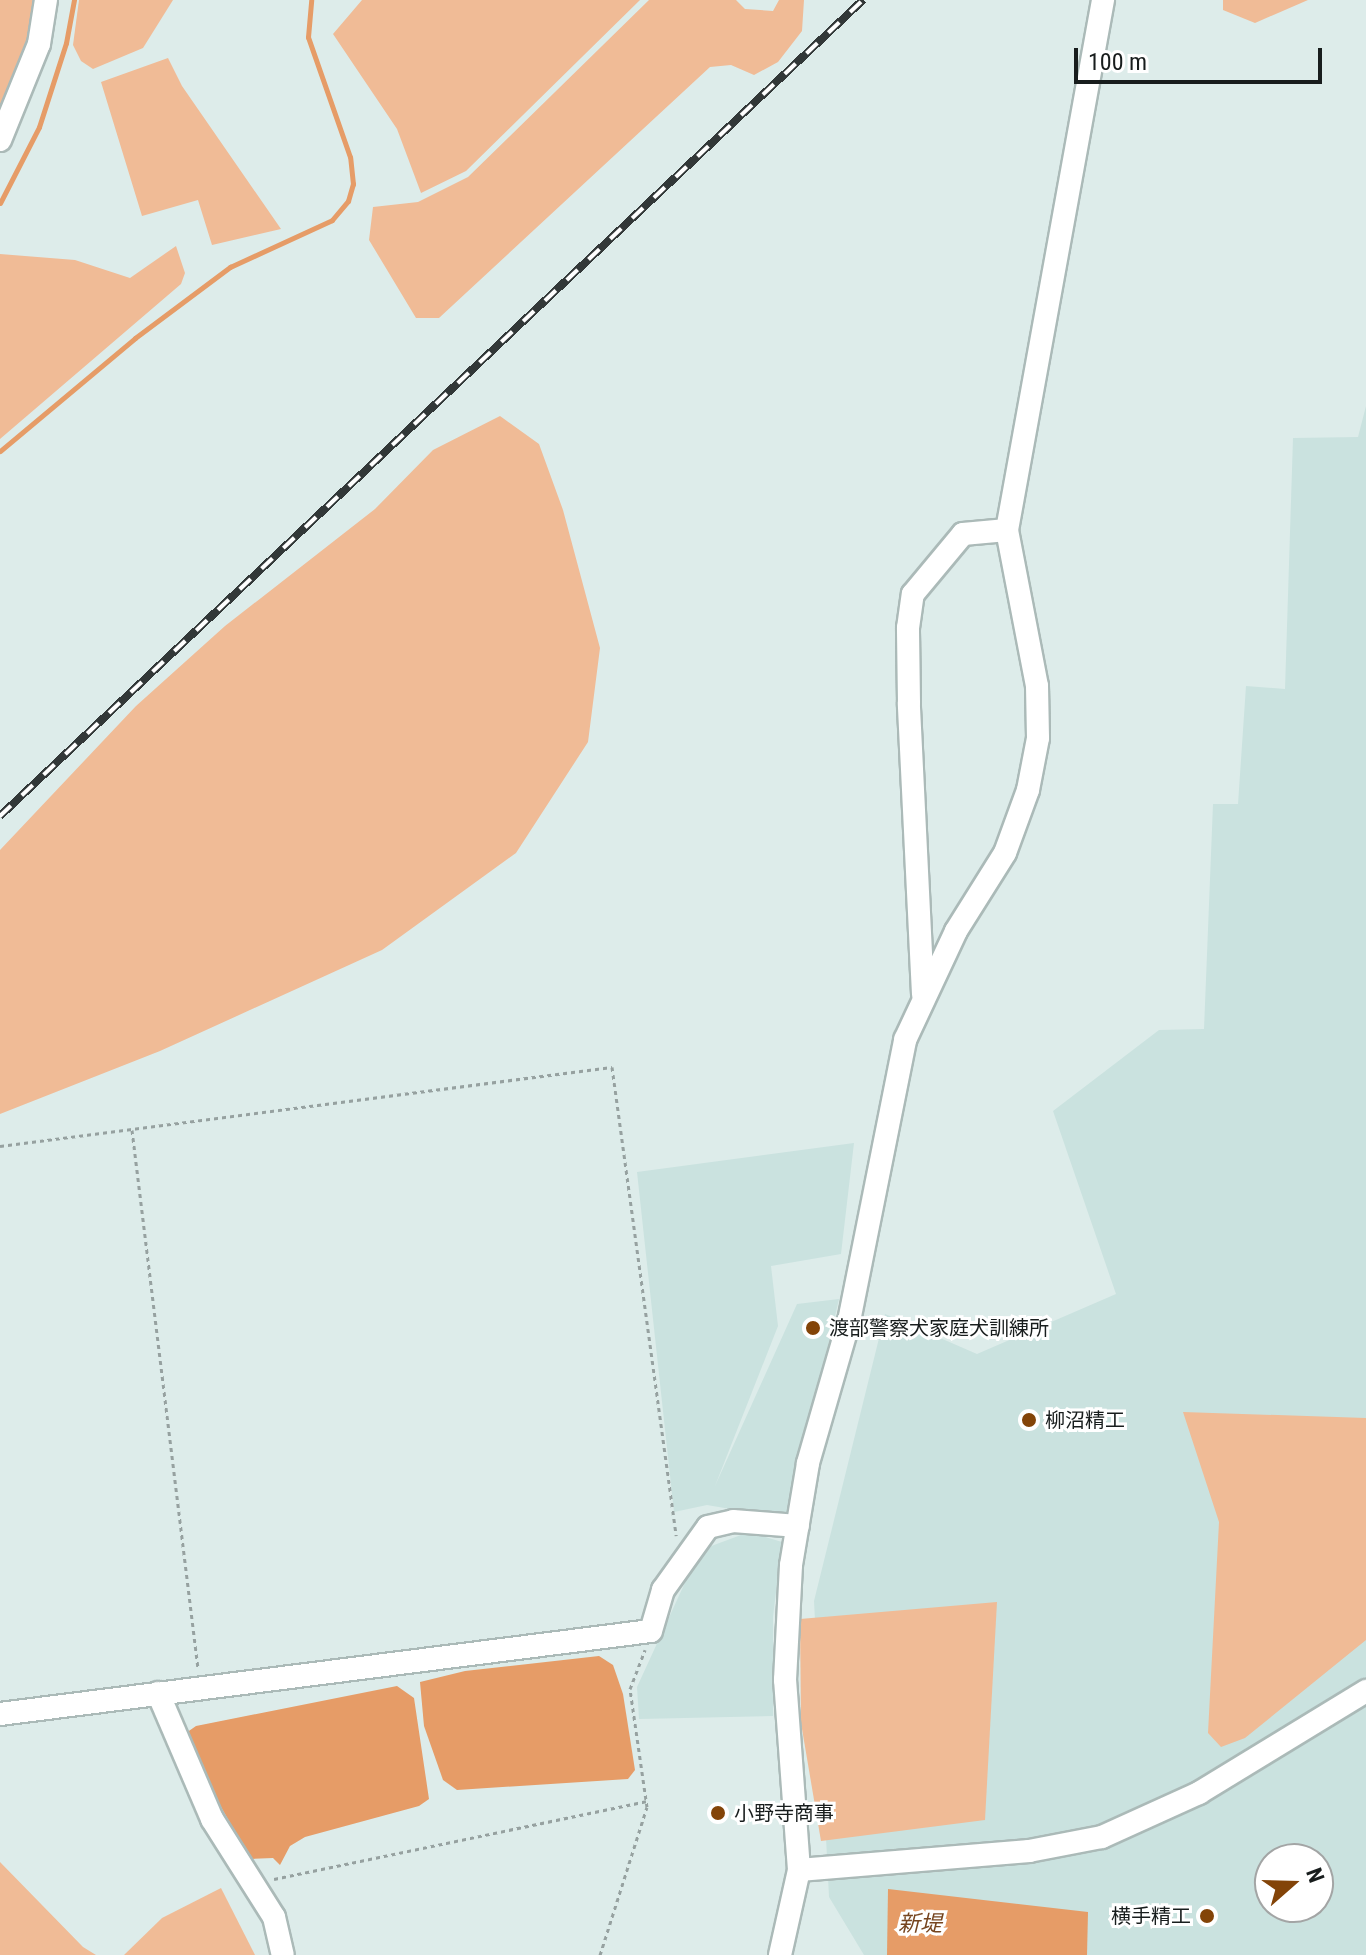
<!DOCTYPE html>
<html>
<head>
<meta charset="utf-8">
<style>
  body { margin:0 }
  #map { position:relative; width:1366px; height:1955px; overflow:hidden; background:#ddecea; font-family:"Roboto Condensed","Noto Sans JP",sans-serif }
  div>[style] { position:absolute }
  .built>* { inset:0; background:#cae2df }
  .green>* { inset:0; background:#f0bb96 }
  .water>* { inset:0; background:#e69c67 }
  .stream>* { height:5px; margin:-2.5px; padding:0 2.5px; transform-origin:2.5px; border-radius:2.5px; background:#e69c67 }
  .path>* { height:3px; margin-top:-1.5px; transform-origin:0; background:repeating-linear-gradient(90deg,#96a1a0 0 4px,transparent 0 8px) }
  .roads { filter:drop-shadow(2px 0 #abbab8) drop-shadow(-2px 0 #abbab8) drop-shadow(0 2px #abbab8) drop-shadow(0 -2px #abbab8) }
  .minor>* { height:22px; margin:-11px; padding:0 11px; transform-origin:11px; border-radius:11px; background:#fff }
  .rail>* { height:8px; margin-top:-4px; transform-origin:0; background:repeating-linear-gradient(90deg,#fff 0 15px,#323838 0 30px); box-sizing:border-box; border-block:2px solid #323838 }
  .dots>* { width:22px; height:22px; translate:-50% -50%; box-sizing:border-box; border:4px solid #fff; border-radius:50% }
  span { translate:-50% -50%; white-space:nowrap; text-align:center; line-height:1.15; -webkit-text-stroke:6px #fff; paint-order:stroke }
  .poi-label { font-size:20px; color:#181d1d }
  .left { translate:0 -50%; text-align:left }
  .right { translate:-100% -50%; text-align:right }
  .water-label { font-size:22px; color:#76451f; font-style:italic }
  .north { position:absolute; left:1254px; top:1843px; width:80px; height:80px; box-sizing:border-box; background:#fff; border:2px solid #a3a5a5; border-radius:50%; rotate:70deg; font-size:22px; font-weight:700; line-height:32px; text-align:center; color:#181d1d }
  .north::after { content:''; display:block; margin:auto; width:28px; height:36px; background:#834408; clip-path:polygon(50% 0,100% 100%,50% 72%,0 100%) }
  .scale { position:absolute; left:1074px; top:48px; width:248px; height:36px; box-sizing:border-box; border:4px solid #181d1d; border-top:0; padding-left:10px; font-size:24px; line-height:28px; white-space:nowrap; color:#181d1d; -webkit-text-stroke:6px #fff; paint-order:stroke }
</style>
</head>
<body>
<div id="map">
  <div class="built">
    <i style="clip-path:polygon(evenodd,1366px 406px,1366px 1955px,864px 1955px,829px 1897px,814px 1601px,885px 1314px,977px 1354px,1116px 1294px,1053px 1111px,1159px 1030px,1204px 1029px,1213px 804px,1238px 804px,1246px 686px,1285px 689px,1293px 438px,1358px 437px,1366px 406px,1270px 1859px,1318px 1859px,1318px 1907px,1270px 1907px,1270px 1859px)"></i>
    <i style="clip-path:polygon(854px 1143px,841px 1254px,771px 1266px,778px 1326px,715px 1486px,797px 1304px,839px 1299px,788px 1519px,707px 1505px,674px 1512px,637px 1172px)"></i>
    <i style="clip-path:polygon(749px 1532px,782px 1542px,773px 1617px,773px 1716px,639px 1719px,637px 1687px,694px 1563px,706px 1548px)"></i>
  </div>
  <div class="green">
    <i style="clip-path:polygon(0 0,36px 0,30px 42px,0 112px)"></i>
    <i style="clip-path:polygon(79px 0,173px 0,143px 48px,93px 69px,81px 61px,73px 45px)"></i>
    <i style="clip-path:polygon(362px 0,640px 0,466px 171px,421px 193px,397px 129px,333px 34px)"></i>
    <i style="clip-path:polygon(649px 0,736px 0,745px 9px,773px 11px,779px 0,804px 0,802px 31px,778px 62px,754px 75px,731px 65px,710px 67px,439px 318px,416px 318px,369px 240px,373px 207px,418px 202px,468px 177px)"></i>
    <i style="clip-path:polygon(1223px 0,1308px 0,1255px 23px,1223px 10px)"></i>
    <i style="clip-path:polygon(168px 58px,182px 86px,281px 229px,212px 245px,198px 200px,142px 216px,101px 82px)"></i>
    <i style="clip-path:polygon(176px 246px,185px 273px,181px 284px,0 439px,0 254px,75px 260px,130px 278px)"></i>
    <i style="clip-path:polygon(500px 416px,539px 444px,563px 510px,600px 648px,588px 742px,516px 853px,382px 950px,160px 1051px,0 1114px,0 850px,136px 706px,225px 626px,375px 509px,433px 450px)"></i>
    <i style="clip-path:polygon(1183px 1412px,1366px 1418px,1366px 1640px,1245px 1738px,1221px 1747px,1208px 1733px,1219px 1522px)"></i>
    <i style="clip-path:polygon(997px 1602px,985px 1820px,821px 1841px,801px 1723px,800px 1619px)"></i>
    <i style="clip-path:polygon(0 1862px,83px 1947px,96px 1955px,0 1955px)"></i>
    <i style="clip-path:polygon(221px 1888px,255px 1955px,124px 1955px,162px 1918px)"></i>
  </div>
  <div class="water">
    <i style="clip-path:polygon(599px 1656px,613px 1665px,623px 1694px,635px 1770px,628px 1779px,457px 1790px,443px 1780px,424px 1726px,420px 1682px,465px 1671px)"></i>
    <i style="clip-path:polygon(397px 1686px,414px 1698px,429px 1799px,419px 1806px,305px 1837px,290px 1846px,280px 1865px,273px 1858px,250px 1859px,186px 1744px,186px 1733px,196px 1726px)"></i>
    <i style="clip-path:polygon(888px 1889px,1088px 1912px,1087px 1955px,887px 1955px)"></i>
  </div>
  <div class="stream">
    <i style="left:0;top:203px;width:85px;rotate:-62.8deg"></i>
    <i style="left:39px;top:127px;width:88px;rotate:-72.2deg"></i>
    <i style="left:66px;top:43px;width:44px;rotate:-79.5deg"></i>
    <i style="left:0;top:451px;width:176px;rotate:-39.9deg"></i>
    <i style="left:135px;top:338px;width:119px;rotate:-36.8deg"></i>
    <i style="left:230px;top:267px;width:112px;rotate:-24.7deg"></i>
    <i style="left:332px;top:220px;width:25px;rotate:-50deg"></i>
    <i style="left:348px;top:201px;width:18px;rotate:-74deg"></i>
    <i style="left:353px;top:184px;width:27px;rotate:-96deg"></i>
    <i style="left:350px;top:157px;width:127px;rotate:-109.3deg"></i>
    <i style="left:308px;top:37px;width:37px;rotate:-85deg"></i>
  </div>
  <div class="path">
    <i style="left:132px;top:1130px;width:542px;rotate:83.01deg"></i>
    <i style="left:0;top:1146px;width:617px;rotate:-7.36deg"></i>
    <i style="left:612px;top:1067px;width:473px;rotate:82.2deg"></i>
    <i style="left:274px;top:1879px;width:380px;rotate:-11.8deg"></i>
    <i style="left:600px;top:1955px;width:155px;rotate:-72.4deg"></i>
    <i style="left:647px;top:1807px;width:119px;rotate:-98.2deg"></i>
    <i style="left:630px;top:1689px;width:42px;rotate:-69deg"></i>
  </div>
  <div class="roads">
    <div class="minor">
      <i style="left:0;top:140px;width:104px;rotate:-67.9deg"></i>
      <i style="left:39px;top:44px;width:45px;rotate:-81deg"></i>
      <i style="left:923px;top:994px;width:291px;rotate:-92.8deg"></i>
      <i style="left:909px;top:703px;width:75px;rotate:-90.8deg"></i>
      <i style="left:908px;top:628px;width:34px;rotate:-82deg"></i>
      <i style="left:913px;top:594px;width:78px;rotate:-50.2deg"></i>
      <i style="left:963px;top:534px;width:44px;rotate:-5.2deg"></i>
      <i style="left:158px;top:1693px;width:137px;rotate:66.8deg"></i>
      <i style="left:212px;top:1819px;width:116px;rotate:57.7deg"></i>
      <i style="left:274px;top:1917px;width:39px;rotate:77deg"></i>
      <i style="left:0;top:1714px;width:656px;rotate:-7.27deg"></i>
      <i style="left:651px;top:1631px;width:43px;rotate:-73.7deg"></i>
      <i style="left:663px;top:1590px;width:77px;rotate:-54.5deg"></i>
      <i style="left:708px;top:1527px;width:26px;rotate:-13deg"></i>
      <i style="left:733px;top:1521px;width:65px;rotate:4.4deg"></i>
      <i style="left:799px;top:1870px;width:231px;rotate:-4.7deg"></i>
      <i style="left:1029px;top:1851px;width:74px;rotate:-10.9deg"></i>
      <i style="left:1102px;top:1837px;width:107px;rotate:-24.4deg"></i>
      <i style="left:1199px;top:1793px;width:196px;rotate:-31.4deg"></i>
      <i style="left:780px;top:1955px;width:87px;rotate:-77.4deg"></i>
      <i style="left:799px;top:1870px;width:191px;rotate:-94.2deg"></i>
      <i style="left:785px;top:1680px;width:115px;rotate:-87deg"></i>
      <i style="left:791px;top:1565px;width:103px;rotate:-80.5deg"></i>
      <i style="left:808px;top:1463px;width:148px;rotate:-73.9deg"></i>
      <i style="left:849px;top:1321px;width:287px;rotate:-78.7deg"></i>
      <i style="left:905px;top:1040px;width:120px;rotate:-64.9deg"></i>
      <i style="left:956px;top:931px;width:92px;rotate:-57.9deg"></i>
      <i style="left:1005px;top:853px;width:67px;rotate:-69.9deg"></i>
      <i style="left:1028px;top:790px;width:53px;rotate:-79.1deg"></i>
      <i style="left:1038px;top:738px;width:52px;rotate:-91.1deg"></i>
      <i style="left:1037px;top:686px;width:159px;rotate:-100.9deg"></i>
      <i style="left:1007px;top:530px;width:539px;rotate:-79.73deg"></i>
    </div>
  </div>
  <div class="rail">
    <i style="left:0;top:816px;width:1188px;rotate:-43.4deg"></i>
  </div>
  <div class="dots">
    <i style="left:813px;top:1328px;background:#834408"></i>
    <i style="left:1029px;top:1420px;background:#834408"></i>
    <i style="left:718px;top:1813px;background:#834408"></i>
    <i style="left:1207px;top:1916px;background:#834408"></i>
  </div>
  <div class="poi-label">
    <span class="left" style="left:829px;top:1328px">渡部警察犬家庭犬訓練所</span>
    <span class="left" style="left:1045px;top:1420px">柳沼精工</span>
    <span class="left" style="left:734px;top:1813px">小野寺商事</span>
    <span class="right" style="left:1191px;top:1916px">横手精工</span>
  </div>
  <div class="water-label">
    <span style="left:920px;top:1924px">新堤</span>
  </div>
  <div class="north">N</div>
  <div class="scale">100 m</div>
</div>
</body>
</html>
